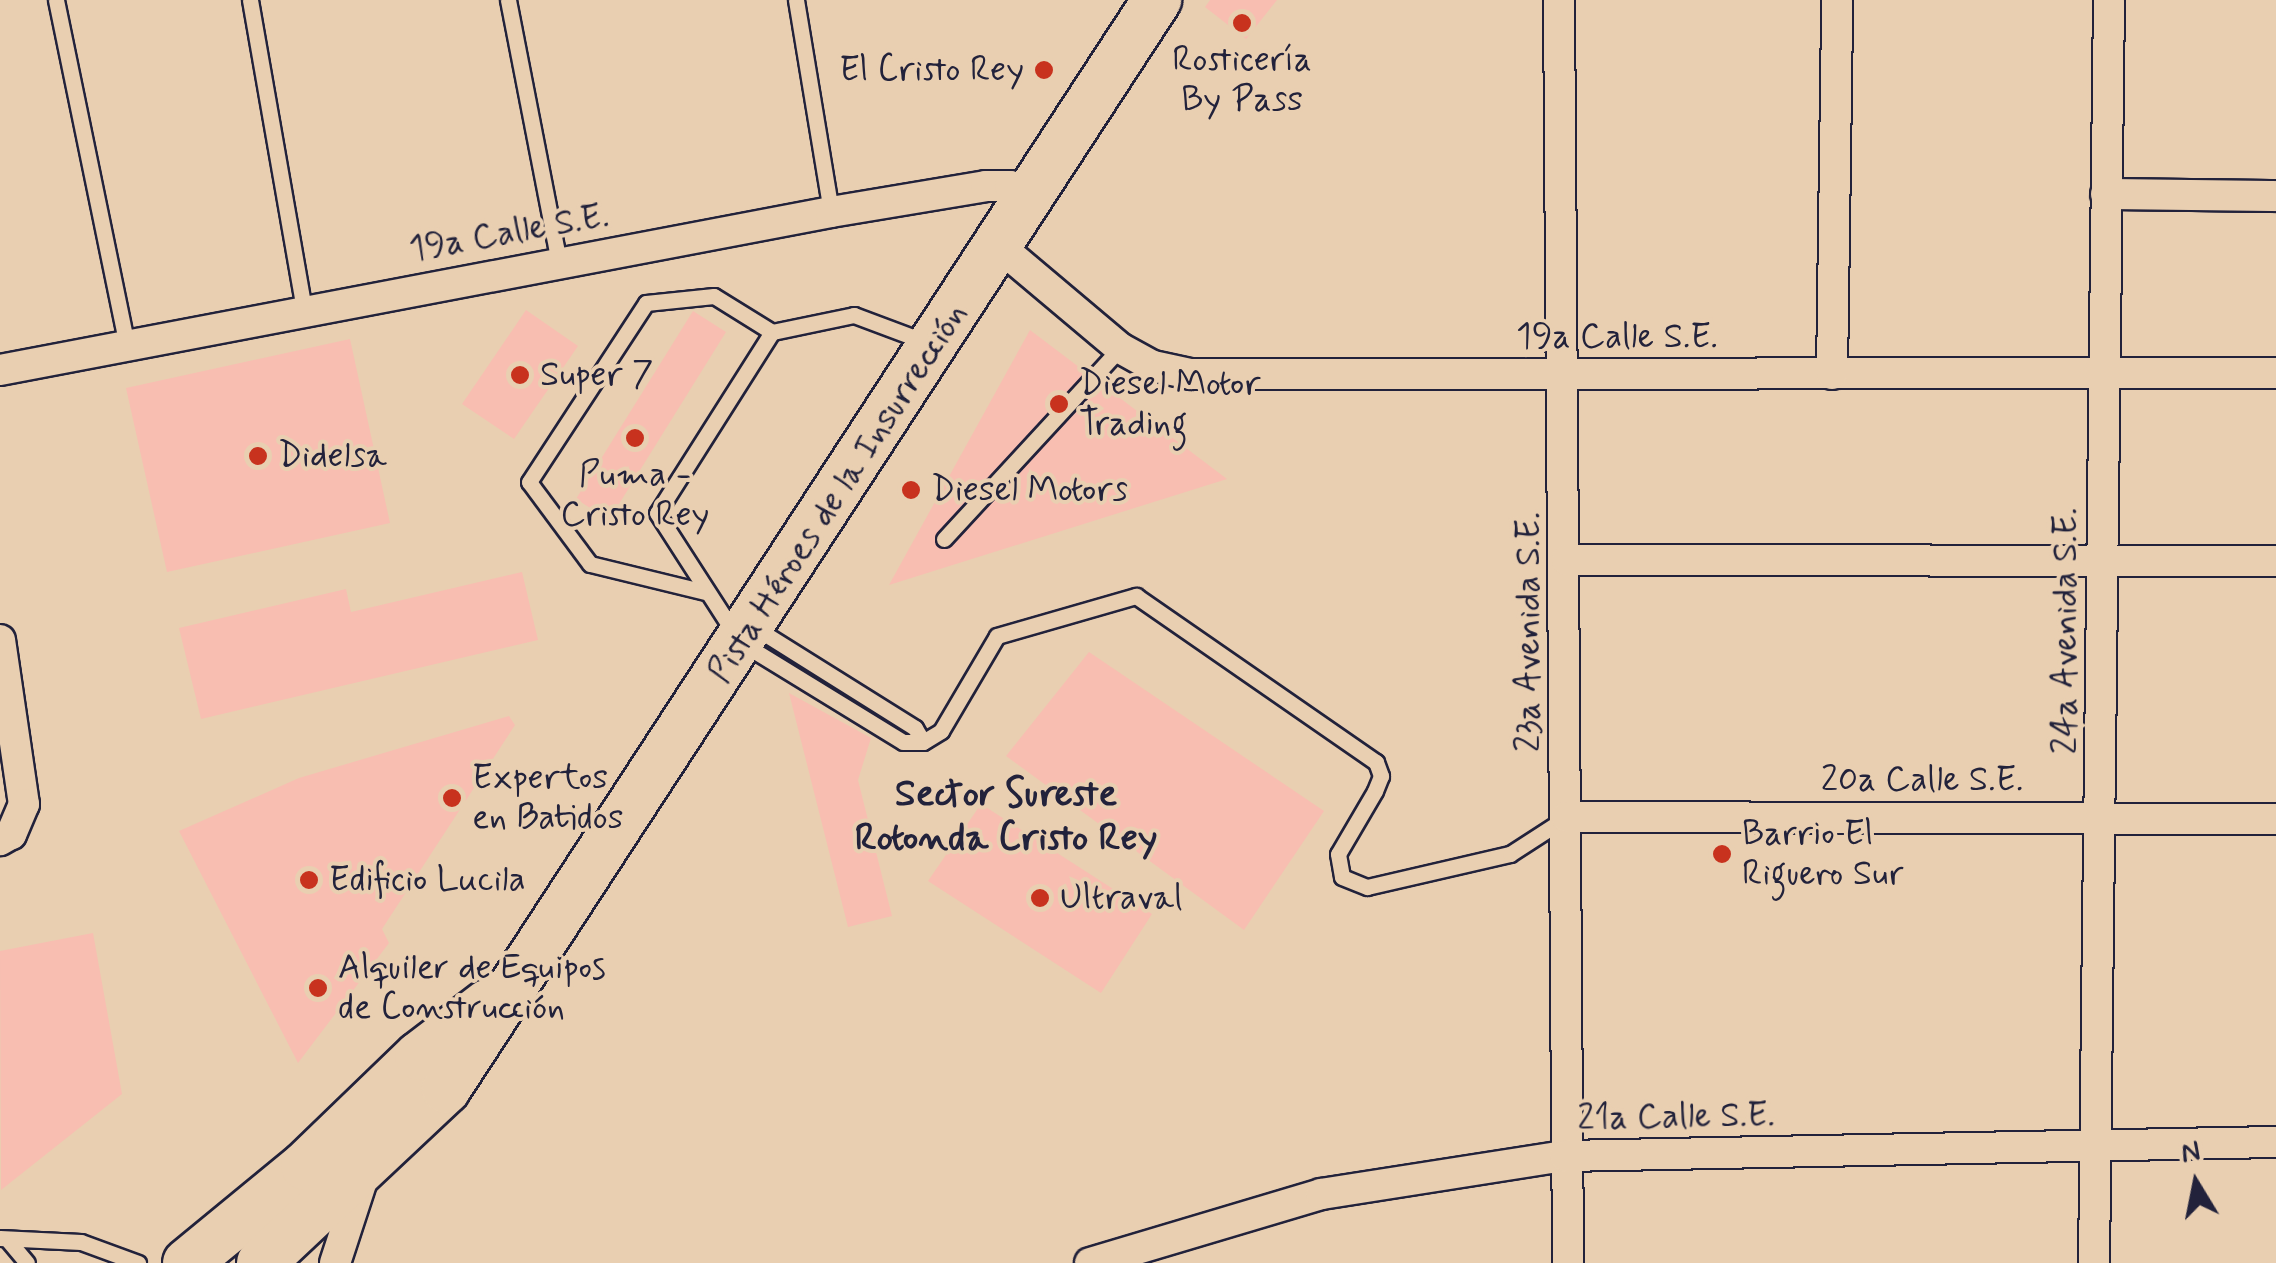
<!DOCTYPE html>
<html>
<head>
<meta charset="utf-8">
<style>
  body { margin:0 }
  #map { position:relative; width:2276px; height:1263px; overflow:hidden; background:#e9cfb1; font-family:Mynerve,sans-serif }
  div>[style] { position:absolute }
  .building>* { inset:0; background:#f8beb1 }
  .roads { filter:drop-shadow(2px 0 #22223b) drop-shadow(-2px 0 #22223b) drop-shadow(0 2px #22223b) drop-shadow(0 -2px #22223b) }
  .service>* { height:15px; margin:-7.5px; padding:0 7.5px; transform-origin:7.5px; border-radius:7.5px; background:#e9cfb1 }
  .minor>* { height:30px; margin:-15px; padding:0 15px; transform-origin:15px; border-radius:15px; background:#e9cfb1 }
  .primary>* { height:48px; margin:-24px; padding:0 24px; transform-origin:24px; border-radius:24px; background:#e9cfb1 }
  .dots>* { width:28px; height:28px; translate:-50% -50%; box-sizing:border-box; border:5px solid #e9cfb1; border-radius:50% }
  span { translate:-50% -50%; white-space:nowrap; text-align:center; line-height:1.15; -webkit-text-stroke:8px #e9cfb1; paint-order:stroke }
  .poi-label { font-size:35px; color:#22223b }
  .right { translate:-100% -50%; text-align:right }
  .left { translate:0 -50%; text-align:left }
  .street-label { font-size:35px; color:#22223b }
  .neighbourhood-label { font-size:38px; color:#22223b; font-weight:700 }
  .north { position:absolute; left:2146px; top:1133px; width:100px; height:100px; -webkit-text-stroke:8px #e9cfb1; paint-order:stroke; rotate:350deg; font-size:28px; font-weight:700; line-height:40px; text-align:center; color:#22223b }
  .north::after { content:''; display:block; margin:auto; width:35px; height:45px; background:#22223b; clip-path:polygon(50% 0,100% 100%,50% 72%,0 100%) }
</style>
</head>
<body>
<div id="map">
  <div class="building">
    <i style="clip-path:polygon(1210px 0,1277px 0,1246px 39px,1205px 7px)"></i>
    <i style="clip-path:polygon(526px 310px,578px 346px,514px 439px,462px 404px)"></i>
    <i style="clip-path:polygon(693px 311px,726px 332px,609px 520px,576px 499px)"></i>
    <i style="clip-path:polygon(1030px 330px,1227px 479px,889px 585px)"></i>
    <i style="clip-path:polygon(350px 339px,390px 523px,167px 572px,126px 388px)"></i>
    <i style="clip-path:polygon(522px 572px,538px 640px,201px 719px,179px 628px,346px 589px,351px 612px)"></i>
    <i style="clip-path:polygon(1089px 652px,1324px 811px,1244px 930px,1006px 756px)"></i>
    <i style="clip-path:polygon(789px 693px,871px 738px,858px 780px,892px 916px,848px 927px)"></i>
    <i style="clip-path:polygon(509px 716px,515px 725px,382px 929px,389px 943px,298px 1063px,179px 831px,299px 778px)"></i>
    <i style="clip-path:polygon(981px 804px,1152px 914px,1101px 993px,928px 881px)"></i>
    <i style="clip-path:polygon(93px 933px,122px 1094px,1px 1190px,0 951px)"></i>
  </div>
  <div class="roads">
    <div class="service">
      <i style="left:56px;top:0;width:354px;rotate:78.4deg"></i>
      <i style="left:250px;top:0;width:314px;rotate:80.1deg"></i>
      <i style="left:508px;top:0;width:267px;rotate:79deg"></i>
      <i style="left:796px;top:0;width:215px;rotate:80.6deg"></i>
      <i style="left:926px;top:342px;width:77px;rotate:-159.4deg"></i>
      <i style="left:854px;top:315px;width:84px;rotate:168.3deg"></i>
      <i style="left:772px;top:332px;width:214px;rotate:122.4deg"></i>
      <i style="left:657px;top:513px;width:153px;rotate:57.2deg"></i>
      <i style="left:740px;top:642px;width:191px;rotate:31.5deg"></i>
      <i style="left:903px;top:742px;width:20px"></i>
      <i style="left:923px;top:742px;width:21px;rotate:-31deg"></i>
      <i style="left:941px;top:731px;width:110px;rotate:-59.5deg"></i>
      <i style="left:997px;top:636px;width:145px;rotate:-16.1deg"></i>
      <i style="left:1136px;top:596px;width:292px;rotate:34.7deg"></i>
      <i style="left:1376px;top:762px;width:15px;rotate:70deg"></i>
      <i style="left:1381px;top:776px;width:16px;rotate:112deg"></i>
      <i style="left:1375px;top:791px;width:73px;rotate:120.4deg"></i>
      <i style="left:1338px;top:854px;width:23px;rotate:80deg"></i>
      <i style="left:1342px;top:877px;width:27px;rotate:22deg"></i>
      <i style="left:1367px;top:887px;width:147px;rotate:-13deg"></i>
      <i style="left:1510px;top:854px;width:64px;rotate:-32.9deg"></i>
      <i style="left:944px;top:539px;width:260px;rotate:-47.3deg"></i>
      <i style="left:705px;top:592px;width:118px;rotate:-166.3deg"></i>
      <i style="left:590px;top:564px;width:102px;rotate:-126.6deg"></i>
      <i style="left:529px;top:482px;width:214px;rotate:-56.8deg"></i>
      <i style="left:646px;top:303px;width:68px;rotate:-5.9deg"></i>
      <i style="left:714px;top:296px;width:68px;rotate:31.8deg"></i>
      <i style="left:754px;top:627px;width:190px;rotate:32.1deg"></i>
      <i style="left:915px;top:728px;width:16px;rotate:60deg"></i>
      <i style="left:0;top:1238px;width:81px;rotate:2.8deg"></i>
      <i style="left:81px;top:1242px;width:61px;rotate:20.2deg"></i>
      <i style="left:7px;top:1239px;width:31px;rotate:50deg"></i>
    </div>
    <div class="minor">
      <i style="left:1559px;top:0;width:1263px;rotate:89.59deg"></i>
      <i style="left:2106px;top:194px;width:170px;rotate:0.7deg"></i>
      <i style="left:1000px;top:247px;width:157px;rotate:40.1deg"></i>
      <i style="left:1120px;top:348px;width:38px;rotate:29deg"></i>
      <i style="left:1153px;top:366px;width:39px;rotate:12deg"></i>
      <i style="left:1191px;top:374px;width:1085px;rotate:-0.05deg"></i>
      <i style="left:0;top:370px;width:846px;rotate:-10.77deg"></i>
      <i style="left:831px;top:212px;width:157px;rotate:-9.5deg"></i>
      <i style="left:986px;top:186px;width:24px"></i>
      <i style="left:1010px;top:186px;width:24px;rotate:24deg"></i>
      <i style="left:1832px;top:374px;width:374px;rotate:-89.2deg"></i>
      <i style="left:1567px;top:560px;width:709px;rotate:0.08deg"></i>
      <i style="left:0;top:640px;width:166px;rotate:81.7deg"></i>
      <i style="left:24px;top:804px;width:33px;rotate:113deg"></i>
      <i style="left:11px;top:834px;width:13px;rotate:151deg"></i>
      <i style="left:1567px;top:817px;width:709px;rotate:0.16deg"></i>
      <i style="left:335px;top:1263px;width:97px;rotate:-71.9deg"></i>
      <i style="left:1090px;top:1263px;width:241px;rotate:-16.6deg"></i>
      <i style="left:1321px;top:1194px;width:247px;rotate:-8.9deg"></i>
      <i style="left:1565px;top:1156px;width:711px;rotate:-1.13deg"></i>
      <i style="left:2094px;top:1263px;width:1263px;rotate:-89.32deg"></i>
    </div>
    <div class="primary">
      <i style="left:187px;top:1263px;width:153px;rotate:-39.4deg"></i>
      <i style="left:305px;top:1166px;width:158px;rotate:-44deg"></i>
      <i style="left:419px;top:1056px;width:86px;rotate:-37.4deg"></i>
      <i style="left:261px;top:1263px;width:254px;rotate:-43.2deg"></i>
      <i style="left:446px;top:1089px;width:1301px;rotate:-56.86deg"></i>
    </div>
  </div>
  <div class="dots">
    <i style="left:1242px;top:23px;background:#c8321e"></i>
    <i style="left:1044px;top:70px;background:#c8321e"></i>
    <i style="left:520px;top:375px;background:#c8321e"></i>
    <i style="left:1059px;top:404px;background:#c8321e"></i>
    <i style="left:635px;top:438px;background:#c8321e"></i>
    <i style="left:258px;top:456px;background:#c8321e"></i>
    <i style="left:911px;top:490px;background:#c8321e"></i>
    <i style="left:452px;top:798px;background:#c8321e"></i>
    <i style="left:1722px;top:854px;background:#c8321e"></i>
    <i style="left:309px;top:880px;background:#c8321e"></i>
    <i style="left:1040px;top:898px;background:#c8321e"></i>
    <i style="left:318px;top:988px;background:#c8321e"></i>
  </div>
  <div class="poi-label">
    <span style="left:1242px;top:80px">Rosticería<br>By Pass</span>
    <span class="right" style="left:1024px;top:70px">El Cristo Rey</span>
    <span class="left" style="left:540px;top:375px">Super 7</span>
    <span class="left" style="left:1079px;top:404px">Diesel Motor<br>Trading</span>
    <span class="left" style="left:278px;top:456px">Didelsa</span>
    <span style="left:635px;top:495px">Puma -<br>Cristo Rey</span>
    <span class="left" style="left:931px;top:490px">Diesel Motors</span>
    <span class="left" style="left:472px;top:798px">Expertos<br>en Batidos</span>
    <span class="left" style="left:1742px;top:854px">Barrio El<br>Riguero Sur</span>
    <span class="left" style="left:329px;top:880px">Edificio Lucila</span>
    <span class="left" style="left:1060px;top:898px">Ultraval</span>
    <span class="left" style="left:338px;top:988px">Alquiler de Equipos<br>de Construcción</span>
  </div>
  <div class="street-label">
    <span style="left:509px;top:233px;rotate:-10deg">19a Calle S.E.</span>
    <span style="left:1617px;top:337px">19a Calle S.E.</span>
    <span style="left:838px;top:493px;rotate:-57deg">Pista Héroes de la Insurrección</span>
    <span style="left:2066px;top:631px;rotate:-90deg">24a Avenida S.E.</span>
    <span style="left:1529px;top:632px;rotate:-90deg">23a Avenida S.E.</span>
    <span style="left:1922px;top:780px">20a Calle S.E.</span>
    <span style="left:1676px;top:1117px;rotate:-1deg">21a Calle S.E.</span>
  </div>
  <div class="neighbourhood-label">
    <span style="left:1006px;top:817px">Sector Sureste<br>Rotonda Cristo Rey</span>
  </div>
  <div class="north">N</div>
</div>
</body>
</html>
